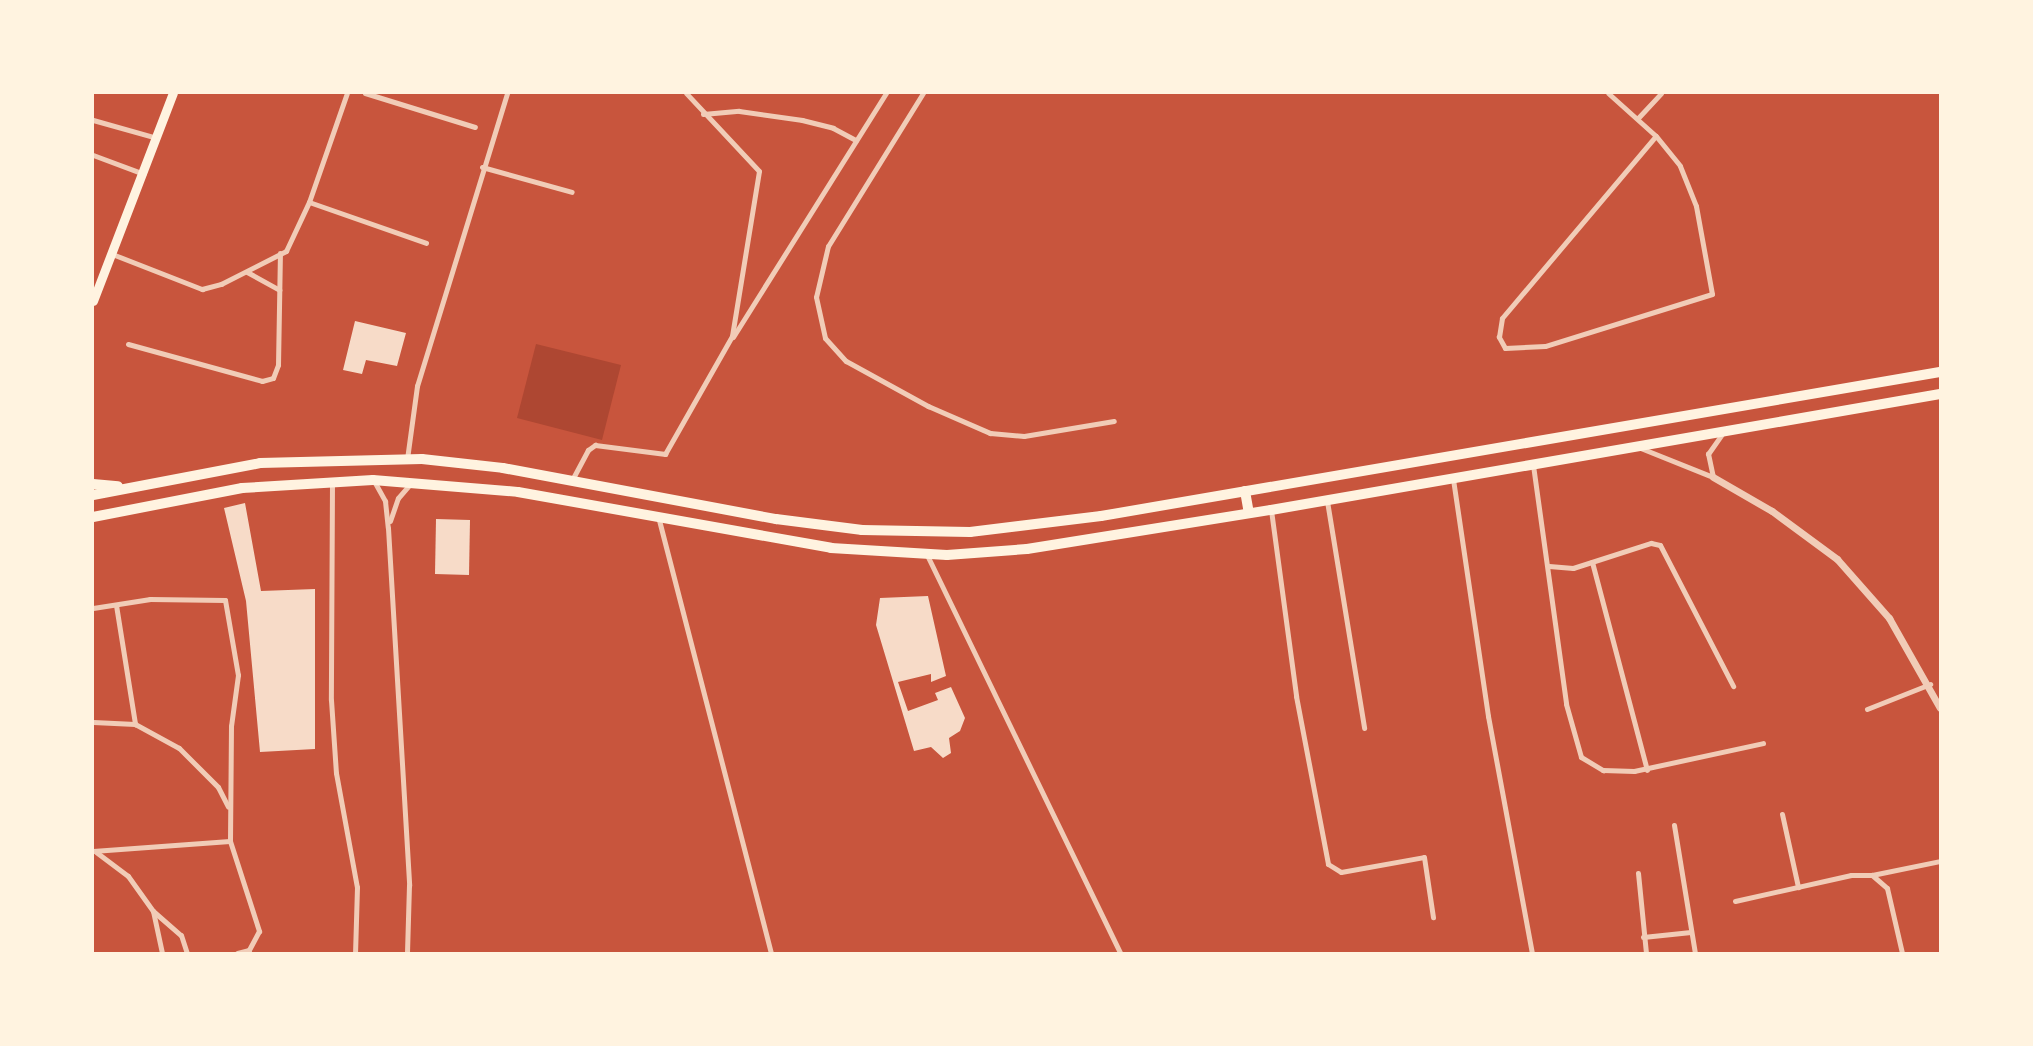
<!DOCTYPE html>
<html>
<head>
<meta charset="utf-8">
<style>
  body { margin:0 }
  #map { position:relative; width:2033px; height:1046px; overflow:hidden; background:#c8553d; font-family:Cabin,sans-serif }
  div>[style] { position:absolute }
  .green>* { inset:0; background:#ae4732 }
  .building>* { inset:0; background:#f7dbc8 }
  .minor>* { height:5px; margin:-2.5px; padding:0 2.5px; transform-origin:2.5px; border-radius:2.5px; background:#f1ccb7 }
  .tertiary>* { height:7px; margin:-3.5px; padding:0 3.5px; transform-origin:3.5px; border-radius:3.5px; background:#f1ccb7 }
  .primary>* { height:9px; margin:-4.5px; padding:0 4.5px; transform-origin:4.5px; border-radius:4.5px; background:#fff3e0 }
  .trunk>* { height:10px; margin:-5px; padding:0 5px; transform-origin:5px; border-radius:5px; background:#fff3e0 }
  span { translate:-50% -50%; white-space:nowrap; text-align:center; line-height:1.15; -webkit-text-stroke:5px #fff3e0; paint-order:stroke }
  .frame { position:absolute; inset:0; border:94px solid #fff3e0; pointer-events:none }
</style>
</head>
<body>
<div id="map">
  <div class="green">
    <i style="clip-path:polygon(536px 344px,621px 365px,602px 440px,517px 418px)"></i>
  </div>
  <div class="building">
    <i style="clip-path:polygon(355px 321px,406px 333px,397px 366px,366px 360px,362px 374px,343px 370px)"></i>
    <i style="clip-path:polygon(245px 503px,261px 591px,315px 589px,315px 749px,260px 752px,246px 601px,224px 508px)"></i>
    <i style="clip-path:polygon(436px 519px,470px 520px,469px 575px,435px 574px)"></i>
    <i style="clip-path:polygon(928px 596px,946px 676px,931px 682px,931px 674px,898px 682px,908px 711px,938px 700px,935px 693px,951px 687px,965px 718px,960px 731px,949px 738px,951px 753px,943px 758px,931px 747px,914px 751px,876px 625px,880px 598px)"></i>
  </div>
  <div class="minor">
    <i style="left:365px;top:93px;width:115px;rotate:17.2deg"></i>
    <i style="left:923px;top:93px;width:180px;rotate:121.8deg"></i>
    <i style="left:828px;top:246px;width:52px;rotate:103.2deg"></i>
    <i style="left:816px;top:297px;width:42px;rotate:77.6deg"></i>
    <i style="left:825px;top:338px;width:31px;rotate:48deg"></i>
    <i style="left:846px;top:361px;width:94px;rotate:28.8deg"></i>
    <i style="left:928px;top:406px;width:68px;rotate:23.5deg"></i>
    <i style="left:990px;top:433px;width:34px;rotate:5deg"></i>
    <i style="left:1024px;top:436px;width:91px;rotate:-9.5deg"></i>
    <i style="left:1608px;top:93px;width:64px;rotate:41.9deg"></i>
    <i style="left:1656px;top:136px;width:38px;rotate:51deg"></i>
    <i style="left:1680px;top:166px;width:43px;rotate:68.2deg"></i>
    <i style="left:1696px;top:206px;width:89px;rotate:79.7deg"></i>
    <i style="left:1712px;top:294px;width:175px;rotate:162.7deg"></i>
    <i style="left:1545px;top:346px;width:40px;rotate:177.1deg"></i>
    <i style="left:1505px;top:348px;width:13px;rotate:-119deg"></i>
    <i style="left:1499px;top:337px;width:19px;rotate:-81deg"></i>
    <i style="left:1502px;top:318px;width:238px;rotate:-49.8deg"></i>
    <i style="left:703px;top:114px;width:36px;rotate:-5deg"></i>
    <i style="left:739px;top:111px;width:64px;rotate:8.1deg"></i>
    <i style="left:802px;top:120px;width:32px;rotate:14deg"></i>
    <i style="left:833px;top:128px;width:26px;rotate:28deg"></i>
    <i style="left:1638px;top:118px;width:34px;rotate:-47deg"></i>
    <i style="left:93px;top:120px;width:66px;rotate:15.7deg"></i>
    <i style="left:93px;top:155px;width:54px;rotate:20.4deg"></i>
    <i style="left:482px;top:167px;width:93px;rotate:15.5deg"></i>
    <i style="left:309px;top:202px;width:124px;rotate:19.3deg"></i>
    <i style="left:112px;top:254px;width:97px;rotate:21.3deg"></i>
    <i style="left:202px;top:289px;width:20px;rotate:-15deg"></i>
    <i style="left:221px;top:284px;width:73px;rotate:-26.9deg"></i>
    <i style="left:286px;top:251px;width:54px;rotate:-64.9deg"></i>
    <i style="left:309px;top:202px;width:115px;rotate:-70.8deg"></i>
    <i style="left:247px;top:272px;width:37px;rotate:29deg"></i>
    <i style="left:733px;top:337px;width:288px;rotate:-57.9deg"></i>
    <i style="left:128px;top:344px;width:139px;rotate:15.4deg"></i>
    <i style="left:262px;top:381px;width:11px;rotate:-15deg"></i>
    <i style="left:273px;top:378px;width:14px;rotate:-69deg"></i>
    <i style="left:278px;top:365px;width:112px;rotate:-89deg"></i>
    <i style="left:1638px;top:447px;width:81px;rotate:21.8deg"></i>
    <i style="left:407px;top:459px;width:74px;rotate:-82.2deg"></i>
    <i style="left:417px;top:386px;width:307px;rotate:-72.9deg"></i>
    <i style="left:1533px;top:465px;width:241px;rotate:82.1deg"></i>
    <i style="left:1566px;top:704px;width:55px;rotate:74.2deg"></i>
    <i style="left:1581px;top:757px;width:26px;rotate:31deg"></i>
    <i style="left:1603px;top:770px;width:31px;rotate:2deg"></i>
    <i style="left:1634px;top:771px;width:132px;rotate:-12.2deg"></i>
    <i style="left:1713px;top:477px;width:24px;rotate:-102deg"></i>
    <i style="left:1708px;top:454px;width:24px;rotate:-55deg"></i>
    <i style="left:1453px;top:479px;width:240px;rotate:81.6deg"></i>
    <i style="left:1488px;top:716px;width:241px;rotate:79.5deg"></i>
    <i style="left:572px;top:480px;width:34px;rotate:-62deg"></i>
    <i style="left:588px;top:450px;width:9px;rotate:-36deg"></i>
    <i style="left:595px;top:445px;width:71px;rotate:7.3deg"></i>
    <i style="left:665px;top:454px;width:136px;rotate:-60.4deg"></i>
    <i style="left:732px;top:336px;width:167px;rotate:-80.7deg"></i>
    <i style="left:759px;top:171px;width:107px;rotate:-133.1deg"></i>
    <i style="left:374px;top:481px;width:23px;rotate:61deg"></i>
    <i style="left:385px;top:501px;width:27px;rotate:84deg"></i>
    <i style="left:388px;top:528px;width:358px;rotate:86.6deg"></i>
    <i style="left:409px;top:885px;width:68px;rotate:91.7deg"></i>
    <i style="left:332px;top:483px;width:217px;rotate:90.3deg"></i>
    <i style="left:331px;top:700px;width:73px;rotate:86.1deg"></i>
    <i style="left:336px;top:773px;width:116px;rotate:79.6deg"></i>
    <i style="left:357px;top:887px;width:66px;rotate:91.7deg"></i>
    <i style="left:1327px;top:501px;width:230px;rotate:80.7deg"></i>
    <i style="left:1271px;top:510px;width:188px;rotate:82.3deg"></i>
    <i style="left:1296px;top:696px;width:171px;rotate:79.2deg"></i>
    <i style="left:1328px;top:864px;width:15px;rotate:32deg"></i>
    <i style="left:1341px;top:872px;width:84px;rotate:-10.2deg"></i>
    <i style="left:1424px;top:857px;width:61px;rotate:81.5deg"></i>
    <i style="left:659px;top:520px;width:447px;rotate:75.5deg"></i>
    <i style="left:390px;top:521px;width:24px;rotate:-71deg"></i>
    <i style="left:398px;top:498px;width:18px;rotate:-49deg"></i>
    <i style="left:927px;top:555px;width:442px;rotate:64.1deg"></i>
    <i style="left:1592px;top:562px;width:215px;rotate:75.2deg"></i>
    <i style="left:1549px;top:566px;width:24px;rotate:5deg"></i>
    <i style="left:1573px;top:568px;width:82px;rotate:-17.8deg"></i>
    <i style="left:1651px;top:543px;width:9px;rotate:13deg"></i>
    <i style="left:1660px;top:545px;width:159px;rotate:62.6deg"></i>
    <i style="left:116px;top:605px;width:121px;rotate:80.9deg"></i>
    <i style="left:93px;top:608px;width:58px;rotate:-9deg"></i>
    <i style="left:150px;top:599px;width:75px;rotate:0.8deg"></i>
    <i style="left:225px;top:600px;width:76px;rotate:80.2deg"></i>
    <i style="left:238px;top:675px;width:51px;rotate:97.8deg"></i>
    <i style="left:231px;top:726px;width:115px;rotate:90.5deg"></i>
    <i style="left:230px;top:841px;width:95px;rotate:72.1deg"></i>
    <i style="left:259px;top:931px;width:21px;rotate:118deg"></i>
    <i style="left:249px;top:950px;width:12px;rotate:166deg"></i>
    <i style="left:1867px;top:709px;width:68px;rotate:-21.6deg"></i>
    <i style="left:93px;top:722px;width:42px;rotate:2.7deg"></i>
    <i style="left:135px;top:724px;width:50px;rotate:28.6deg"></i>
    <i style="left:179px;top:748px;width:55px;rotate:45deg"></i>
    <i style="left:218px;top:787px;width:22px;rotate:63deg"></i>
    <i style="left:1782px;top:814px;width:75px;rotate:77.6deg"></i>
    <i style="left:1674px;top:825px;width:130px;rotate:80.7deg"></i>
    <i style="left:93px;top:851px;width:137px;rotate:-4.2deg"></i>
    <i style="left:96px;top:852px;width:40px;rotate:37deg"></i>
    <i style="left:128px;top:876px;width:43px;rotate:54.5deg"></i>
    <i style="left:153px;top:911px;width:43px;rotate:77.9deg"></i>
    <i style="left:1638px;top:873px;width:80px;rotate:84.3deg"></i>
    <i style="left:1872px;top:875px;width:69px;rotate:-11.6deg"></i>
    <i style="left:1735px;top:901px;width:119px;rotate:-12.6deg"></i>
    <i style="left:1851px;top:875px;width:21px"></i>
    <i style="left:1872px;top:875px;width:20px;rotate:41deg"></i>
    <i style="left:1887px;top:888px;width:67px;rotate:77deg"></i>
    <i style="left:153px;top:911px;width:37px;rotate:41deg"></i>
    <i style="left:181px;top:935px;width:19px;rotate:72deg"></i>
    <i style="left:1643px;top:937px;width:48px;rotate:-5.9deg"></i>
  </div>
  <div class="tertiary">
    <i style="left:1713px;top:477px;width:68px;rotate:30deg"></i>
    <i style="left:1772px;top:511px;width:81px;rotate:36.4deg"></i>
    <i style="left:1837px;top:559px;width:79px;rotate:48.6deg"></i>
    <i style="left:1889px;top:618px;width:103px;rotate:60.5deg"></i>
  </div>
  <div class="primary">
    <i style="left:93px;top:301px;width:223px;rotate:-69deg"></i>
  </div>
  <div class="trunk">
    <i style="left:93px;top:484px;width:25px;rotate:5deg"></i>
    <i style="left:1245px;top:491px;width:22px;rotate:80deg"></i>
    <i style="left:93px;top:495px;width:170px;rotate:-10.8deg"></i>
    <i style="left:260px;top:463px;width:162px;rotate:-1.4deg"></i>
    <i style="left:422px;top:459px;width:81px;rotate:6.3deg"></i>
    <i style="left:503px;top:468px;width:278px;rotate:10.6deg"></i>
    <i style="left:776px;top:519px;width:87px;rotate:7.3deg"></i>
    <i style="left:862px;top:530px;width:108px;rotate:1.1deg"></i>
    <i style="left:970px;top:532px;width:132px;rotate:-7deg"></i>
    <i style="left:1101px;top:516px;width:851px;rotate:-9.74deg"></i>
    <i style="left:93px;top:517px;width:152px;rotate:-11deg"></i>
    <i style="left:242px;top:488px;width:131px;rotate:-3.5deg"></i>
    <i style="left:373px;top:480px;width:145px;rotate:4.7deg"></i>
    <i style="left:518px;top:492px;width:318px;rotate:10.1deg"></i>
    <i style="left:831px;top:548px;width:116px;rotate:3.5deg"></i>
    <i style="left:947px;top:555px;width:80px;rotate:-4.3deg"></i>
    <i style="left:1027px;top:549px;width:247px;rotate:-9.1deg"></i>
    <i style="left:1271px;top:510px;width:679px;rotate:-9.84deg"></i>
  </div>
  <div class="frame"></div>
</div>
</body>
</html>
